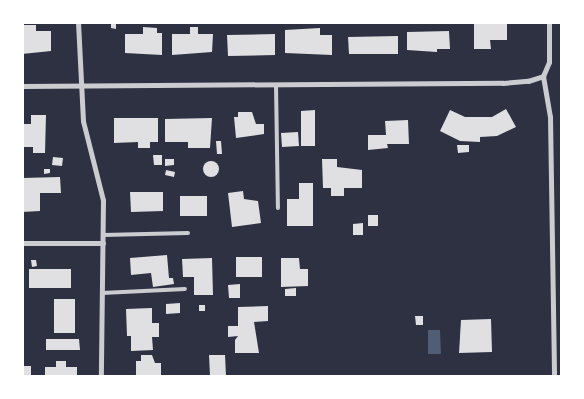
<!DOCTYPE html>
<html>
<head>
<meta charset="utf-8">
<style>
  body { margin:0 }
  #map { position:relative; width:584px; height:399px; overflow:hidden; background:#2d3142; font-family:Spectral,serif }
  div>[style] { position:absolute }
  .water>* { inset:0; background:#4f5d75 }
  .building>* { inset:0; background:#e0e0e3 }
  .round { border-radius:50% }
  .service>* { height:4px; margin:-2px; padding:0 2px; transform-origin:2px; border-radius:2px; background:#caccd0 }
  .minor>* { height:5px; margin:-2.5px; padding:0 2.5px; transform-origin:2.5px; border-radius:2.5px; background:#caccd0 }
  span { translate:-50% -50%; white-space:nowrap; text-align:center; line-height:1.15; -webkit-text-stroke:4px #fff; paint-order:stroke }
  .frame { position:absolute; inset:0; border:24px solid #fff; pointer-events:none }
</style>
</head>
<body>
<div id="map">
  <div class="water">
    <i style="clip-path:polygon(428px 330px,440px 330px,441px 354px,428px 354px)"></i>
  </div>
  <div class="building">
    <i style="clip-path:polygon(111px 22px,116px 22px,116px 29px,111px 28px)"></i>
    <i style="clip-path:polygon(474px 22px,507px 22px,507px 40px,490px 40px,491px 49px,474px 49px)"></i>
    <i style="clip-path:polygon(22px 25px,36px 25px,36px 31px,51px 31px,51px 51px,22px 54px)"></i>
    <i style="clip-path:polygon(143px 27px,157px 28px,157px 33px,162px 33px,162px 55px,125px 53px,125px 34px,143px 34px)"></i>
    <i style="clip-path:polygon(190px 27px,198px 27px,198px 34px,213px 34px,212px 52px,172px 55px,172px 34px,190px 34px)"></i>
    <i style="clip-path:polygon(320px 28px,320px 35px,332px 35px,332px 55px,285px 53px,285px 30px)"></i>
    <i style="clip-path:polygon(449px 31px,450px 49px,437px 49px,437px 52px,407px 50px,407px 32px)"></i>
    <i style="clip-path:polygon(275px 34px,275px 55px,228px 56px,227px 35px)"></i>
    <i style="clip-path:polygon(398px 36px,398px 54px,349px 54px,348px 37px)"></i>
    <i style="clip-path:polygon(506px 109px,516px 127px,497px 136px,480px 137px,480px 142px,460px 141px,440px 131px,450px 110px,465px 117px,492px 117px)"></i>
    <i style="clip-path:polygon(315px 110px,315px 146px,301px 146px,301px 111px)"></i>
    <i style="clip-path:polygon(238px 112px,252px 112px,256px 124px,264px 124px,264px 134px,236px 138px,234px 117px,238px 117px)"></i>
    <i style="clip-path:polygon(31px 115px,46px 115px,45px 153px,33px 153px,33px 147px,22px 147px,22px 124px,31px 124px)"></i>
    <i style="clip-path:polygon(114px 118px,158px 118px,158px 142px,150px 142px,150px 148px,138px 148px,138px 142px,114px 143px)"></i>
    <i style="clip-path:polygon(212px 118px,210px 148px,188px 148px,188px 142px,165px 142px,165px 119px)"></i>
    <i style="clip-path:polygon(408px 120px,409px 144px,387px 144px,388px 148px,368px 150px,368px 135px,386px 135px,385px 121px)"></i>
    <i style="clip-path:polygon(298px 132px,299px 146px,282px 147px,281px 133px)"></i>
    <i style="clip-path:polygon(216px 141px,221px 141px,222px 154px,217px 154px)"></i>
    <i style="clip-path:polygon(457px 145px,469px 145px,469px 152px,458px 153px)"></i>
    <i style="clip-path:polygon(153px 155px,162px 155px,162px 165px,154px 165px)"></i>
    <i style="clip-path:polygon(53px 157px,63px 158px,62px 166px,52px 165px)"></i>
    <i style="clip-path:polygon(165px 159px,174px 159px,174px 165px,165px 166px)"></i>
    <i style="clip-path:polygon(322px 159px,337px 159px,337px 167px,362px 170px,362px 188px,344px 188px,344px 196px,331px 196px,331px 188px,323px 188px)"></i>
    <i class="round" style="left:203px;top:161px;width:16px;height:16px"></i>
    <i style="clip-path:polygon(44px 169px,50px 169px,50px 173px,44px 174px)"></i>
    <i style="clip-path:polygon(166px 170px,175px 172px,174px 177px,165px 175px)"></i>
    <i style="clip-path:polygon(60px 177px,61px 193px,40px 193px,40px 211px,22px 212px,22px 178px)"></i>
    <i style="clip-path:polygon(299px 183px,313px 183px,313px 226px,287px 226px,287px 199px,299px 199px)"></i>
    <i style="clip-path:polygon(243px 191px,244px 199px,258px 201px,261px 223px,232px 227px,228px 193px)"></i>
    <i style="clip-path:polygon(130px 192px,163px 192px,163px 211px,131px 212px)"></i>
    <i style="clip-path:polygon(180px 196px,207px 196px,207px 216px,180px 216px)"></i>
    <i style="clip-path:polygon(368px 215px,378px 215px,378px 226px,368px 226px)"></i>
    <i style="clip-path:polygon(363px 223px,363px 235px,353px 235px,353px 224px)"></i>
    <i style="clip-path:polygon(167px 255px,169px 278px,173px 278px,174px 284px,153px 287px,151px 273px,131px 275px,130px 258px)"></i>
    <i style="clip-path:polygon(236px 257px,262px 257px,262px 277px,236px 277px)"></i>
    <i style="clip-path:polygon(212px 258px,213px 295px,194px 295px,194px 277px,183px 277px,182px 259px)"></i>
    <i style="clip-path:polygon(281px 258px,299px 258px,300px 269px,308px 269px,308px 286px,281px 287px)"></i>
    <i style="clip-path:polygon(31px 260px,36px 260px,37px 266px,32px 267px)"></i>
    <i style="clip-path:polygon(29px 269px,71px 269px,71px 288px,29px 288px)"></i>
    <i style="clip-path:polygon(240px 284px,240px 298px,229px 298px,228px 285px)"></i>
    <i style="clip-path:polygon(296px 288px,296px 296px,285px 296px,285px 289px)"></i>
    <i style="clip-path:polygon(54px 299px,75px 299px,75px 333px,54px 333px)"></i>
    <i style="clip-path:polygon(180px 303px,180px 313px,166px 314px,166px 304px)"></i>
    <i style="clip-path:polygon(199px 305px,205px 305px,205px 311px,199px 311px)"></i>
    <i style="clip-path:polygon(268px 306px,268px 321px,254px 322px,259px 353px,235px 353px,235px 340px,238px 336px,228px 337px,228px 326px,238px 326px,238px 307px)"></i>
    <i style="clip-path:polygon(152px 308px,152px 323px,159px 323px,159px 337px,152px 337px,153px 350px,131px 351px,131px 336px,127px 336px,126px 309px)"></i>
    <i style="clip-path:polygon(415px 316px,423px 316px,423px 325px,416px 325px)"></i>
    <i style="clip-path:polygon(491px 319px,492px 352px,459px 353px,461px 320px)"></i>
    <i style="clip-path:polygon(46px 339px,79px 339px,80px 350px,46px 350px)"></i>
    <i style="clip-path:polygon(141px 355px,152px 355px,155px 363px,161px 363px,161px 376px,136px 376px,136px 361px,141px 361px)"></i>
    <i style="clip-path:polygon(209px 355px,225px 355px,226px 376px,210px 376px)"></i>
    <i style="clip-path:polygon(56px 361px,66px 361px,66px 367px,77px 367px,77px 376px,45px 376px,45px 367px,56px 367px)"></i>
    <i style="clip-path:polygon(22px 366px,31px 366px,31px 376px,22px 376px)"></i>
  </div>
  <div class="service">
    <i style="left:276px;top:85px;width:123px;rotate:89.1deg"></i>
    <i style="left:103px;top:235px;width:85px;rotate:-1.3deg"></i>
    <i style="left:102px;top:293px;width:83px;rotate:-2.8deg"></i>
  </div>
  <div class="minor">
    <i style="left:78px;top:22px;width:99px;rotate:87.1deg"></i>
    <i style="left:83px;top:121px;width:81px;rotate:75.8deg"></i>
    <i style="left:103px;top:200px;width:176px;rotate:90.7deg"></i>
    <i style="left:549px;top:22px;width:40px;rotate:90deg"></i>
    <i style="left:549px;top:62px;width:15px;rotate:113deg"></i>
    <i style="left:543px;top:76px;width:42px;rotate:80.3deg"></i>
    <i style="left:550px;top:117px;width:259px;rotate:89.1deg"></i>
    <i style="left:22px;top:86px;width:481px;rotate:-0.4deg"></i>
    <i style="left:503px;top:83px;width:25px;rotate:-5deg"></i>
    <i style="left:528px;top:81px;width:16px;rotate:-18deg"></i>
    <i style="left:22px;top:243px;width:81px"></i>
  </div>
  <div class="frame"></div>
</div>
</body>
</html>
